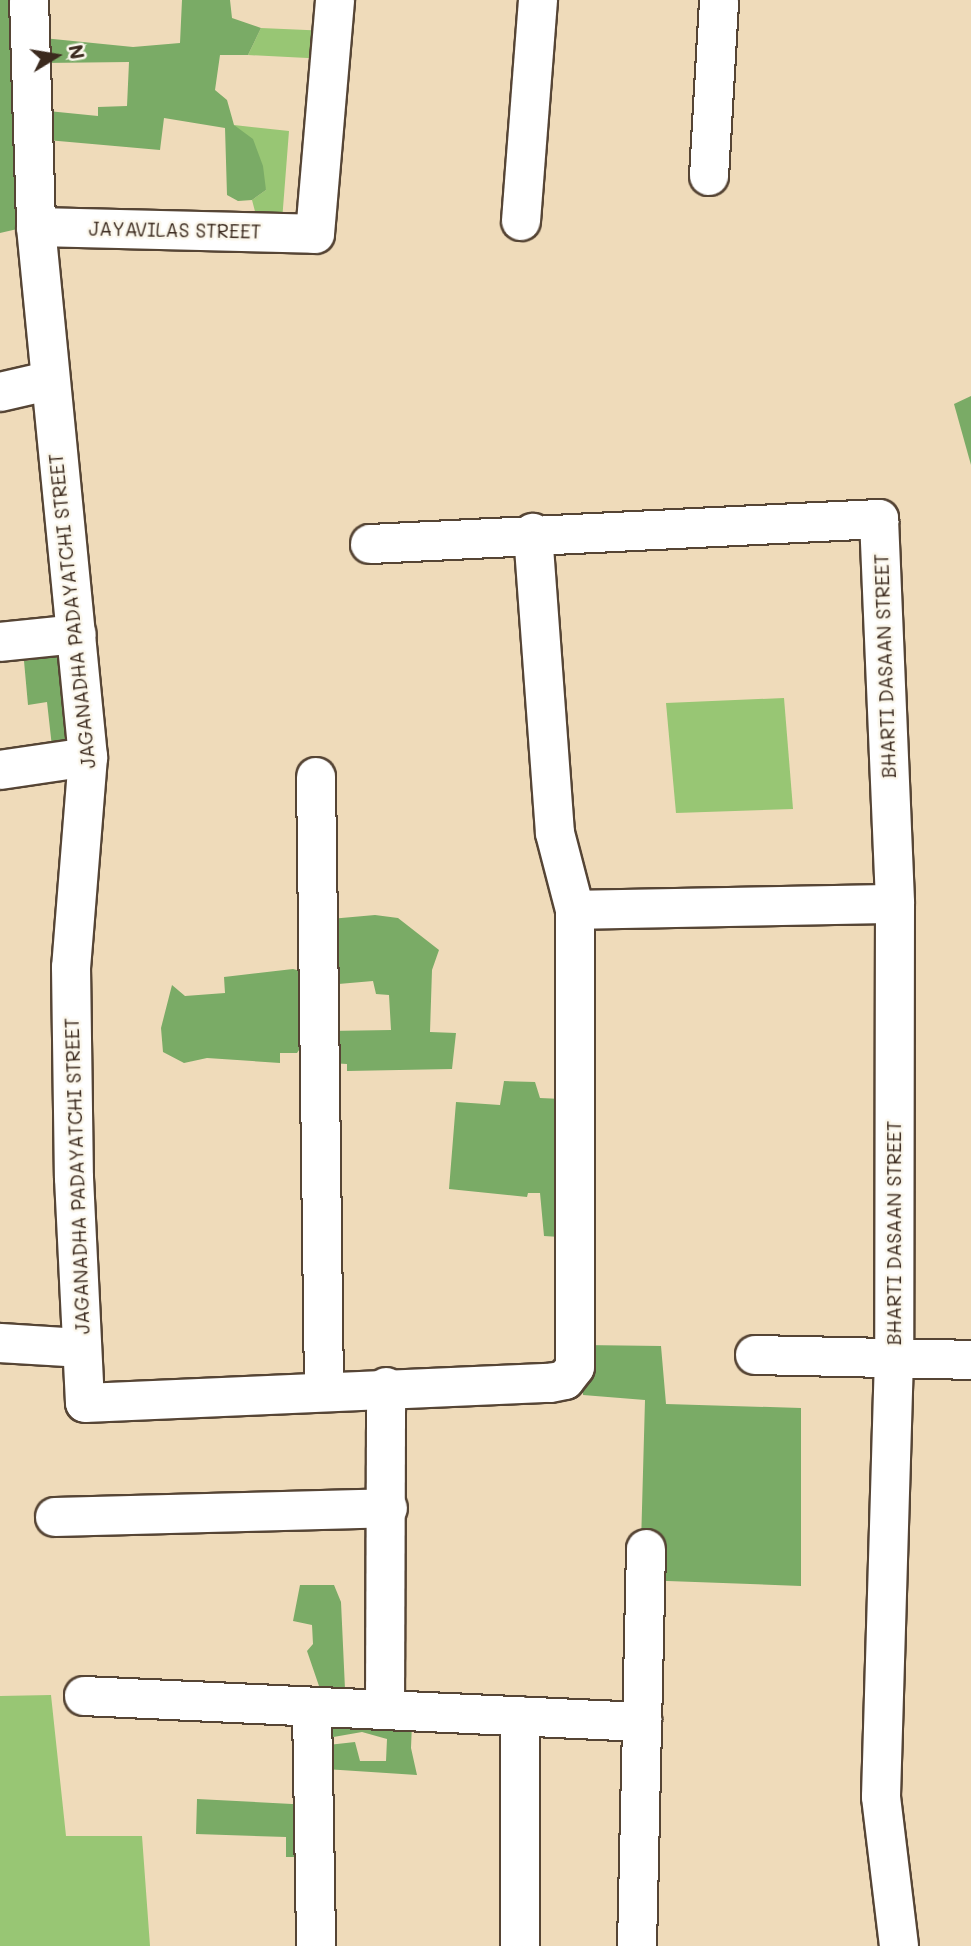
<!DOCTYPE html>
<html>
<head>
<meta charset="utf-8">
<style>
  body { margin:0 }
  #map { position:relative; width:971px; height:1946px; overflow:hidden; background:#efdbba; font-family:Mali,sans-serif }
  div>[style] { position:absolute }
  .green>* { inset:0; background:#98c674 }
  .forest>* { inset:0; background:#7aab66 }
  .roads { filter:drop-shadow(2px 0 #564535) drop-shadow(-2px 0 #564535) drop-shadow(0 2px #564535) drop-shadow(0 -2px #564535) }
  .street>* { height:38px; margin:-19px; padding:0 19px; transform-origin:19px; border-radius:19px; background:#fff }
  span { translate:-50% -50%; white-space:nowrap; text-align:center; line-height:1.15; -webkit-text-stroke:5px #fbf7ec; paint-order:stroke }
  .street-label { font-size:19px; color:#3b2a1e }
  .north { position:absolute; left:21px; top:21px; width:70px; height:70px; -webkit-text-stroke:5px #fbf7ec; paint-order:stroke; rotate:79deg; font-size:19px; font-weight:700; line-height:28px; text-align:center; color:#3b2a1e }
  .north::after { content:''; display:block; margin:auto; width:24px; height:32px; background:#3b2a1e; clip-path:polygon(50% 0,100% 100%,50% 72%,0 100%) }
</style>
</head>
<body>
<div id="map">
  <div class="green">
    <i style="clip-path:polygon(261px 28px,329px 31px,327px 59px,248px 55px)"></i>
    <i style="clip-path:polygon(234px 125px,289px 131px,282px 221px,257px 219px,252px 200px,266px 190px)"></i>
    <i style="clip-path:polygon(784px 698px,793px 809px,676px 813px,666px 703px)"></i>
    <i style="clip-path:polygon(51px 1695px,66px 1836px,142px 1836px,150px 1946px,0 1946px,0 1696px)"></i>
  </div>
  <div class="forest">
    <i style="clip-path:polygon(0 0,27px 0,26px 227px,0 233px)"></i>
    <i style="clip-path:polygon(182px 0,230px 0,232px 18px,261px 28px,248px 55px,220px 55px,215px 90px,227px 100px,234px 125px,253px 139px,263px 166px,266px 190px,252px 200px,238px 201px,227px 195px,225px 128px,164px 118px,160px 150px,47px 140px,48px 111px,98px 116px,98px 107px,127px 106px,129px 62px,43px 63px,43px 38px,133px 47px,180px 43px)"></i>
    <i style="clip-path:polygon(971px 396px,971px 465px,954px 404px)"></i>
    <i style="clip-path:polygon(72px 654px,81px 742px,52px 747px,47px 702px,28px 705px,24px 661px)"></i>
    <i style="clip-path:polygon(375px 915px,398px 918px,439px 950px,432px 970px,430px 1032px,456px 1033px,452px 1069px,347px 1071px,347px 1064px,329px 1063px,328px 1031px,391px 1030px,389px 995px,376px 994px,373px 981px,327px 985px,330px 919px)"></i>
    <i style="clip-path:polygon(293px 969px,312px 974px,310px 1034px,297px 1053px,280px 1053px,280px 1063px,207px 1058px,184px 1063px,163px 1052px,161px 1028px,172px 985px,185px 996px,225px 993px,224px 977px)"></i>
    <i style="clip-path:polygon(504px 1081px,535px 1082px,540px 1098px,562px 1099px,575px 1238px,544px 1236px,540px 1193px,528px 1193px,527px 1197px,449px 1189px,456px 1102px,500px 1105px)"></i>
    <i style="clip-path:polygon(583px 1345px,661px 1346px,666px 1404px,801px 1408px,801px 1586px,640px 1580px,645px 1400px,583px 1395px)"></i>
    <i style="clip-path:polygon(300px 1585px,334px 1585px,341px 1602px,345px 1689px,319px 1686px,307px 1651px,313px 1644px,312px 1625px,293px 1621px)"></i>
    <i style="clip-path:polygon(338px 1719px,412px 1722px,411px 1748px,417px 1775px,325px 1769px,328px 1745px,355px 1742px,360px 1761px,386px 1761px,387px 1739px,362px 1732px,322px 1739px)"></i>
    <i style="clip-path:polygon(197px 1799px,311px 1805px,311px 1857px,286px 1857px,286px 1837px,196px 1834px)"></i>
  </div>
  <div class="roads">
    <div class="street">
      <i style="left:29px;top:0;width:227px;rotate:88.2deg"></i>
      <i style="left:36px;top:227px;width:533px;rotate:84.4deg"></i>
      <i style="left:88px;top:757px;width:211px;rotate:94.6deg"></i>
      <i style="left:71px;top:967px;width:211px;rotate:89.2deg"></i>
      <i style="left:74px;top:1178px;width:225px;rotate:87.2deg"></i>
      <i style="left:85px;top:1403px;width:465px;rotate:-2.5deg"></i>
      <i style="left:550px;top:1383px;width:15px;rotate:-11deg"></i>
      <i style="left:565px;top:1380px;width:16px;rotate:-52deg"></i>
      <i style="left:575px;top:1367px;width:457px;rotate:-90deg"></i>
      <i style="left:575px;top:910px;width:80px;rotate:-104.6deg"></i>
      <i style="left:555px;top:833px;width:301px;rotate:-94.2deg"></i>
      <i style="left:709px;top:176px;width:176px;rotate:-86.7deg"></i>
      <i style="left:521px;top:221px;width:222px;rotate:-85.6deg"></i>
      <i style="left:36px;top:227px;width:279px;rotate:1.4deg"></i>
      <i style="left:315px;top:234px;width:235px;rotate:-85.1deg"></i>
      <i style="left:0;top:392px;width:49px;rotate:-12.9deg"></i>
      <i style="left:370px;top:544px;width:510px;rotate:-2.81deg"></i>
      <i style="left:879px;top:519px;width:385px;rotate:87.6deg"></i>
      <i style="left:895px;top:904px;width:454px;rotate:90.1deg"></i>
      <i style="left:894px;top:1358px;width:439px;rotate:91.7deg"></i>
      <i style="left:881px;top:1797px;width:150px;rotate:83.1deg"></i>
      <i style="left:0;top:642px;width:77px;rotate:-5.9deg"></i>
      <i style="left:0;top:770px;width:89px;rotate:-8.4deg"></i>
      <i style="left:316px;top:777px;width:612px;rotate:89.25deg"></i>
      <i style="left:575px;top:910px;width:320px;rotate:-1.1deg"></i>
      <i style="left:0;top:1343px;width:81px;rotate:3.5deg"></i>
      <i style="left:755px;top:1355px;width:216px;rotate:1.3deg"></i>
      <i style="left:55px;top:1517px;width:333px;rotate:-1.5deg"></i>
      <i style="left:84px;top:1696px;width:559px;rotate:2.67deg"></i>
      <i style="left:385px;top:1708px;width:321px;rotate:-89.8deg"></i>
      <i style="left:312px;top:1709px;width:237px;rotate:89deg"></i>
      <i style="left:520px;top:1946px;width:230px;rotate:-90deg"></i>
      <i style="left:637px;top:1946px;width:397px;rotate:-88.7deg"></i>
    </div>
  </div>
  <div class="street-label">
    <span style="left:175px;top:230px;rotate:1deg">JAYAVILAS STREET</span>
    <span style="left:72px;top:611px;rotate:-96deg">JAGANADHA PADAYATCHI STREET</span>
    <span style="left:885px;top:666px;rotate:-92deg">BHARTI DASAAN STREET</span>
    <span style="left:77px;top:1176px;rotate:-92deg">JAGANADHA PADAYATCHI STREET</span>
    <span style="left:894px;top:1233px;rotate:-90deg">BHARTI DASAAN STREET</span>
  </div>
  <div class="north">N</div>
</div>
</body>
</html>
